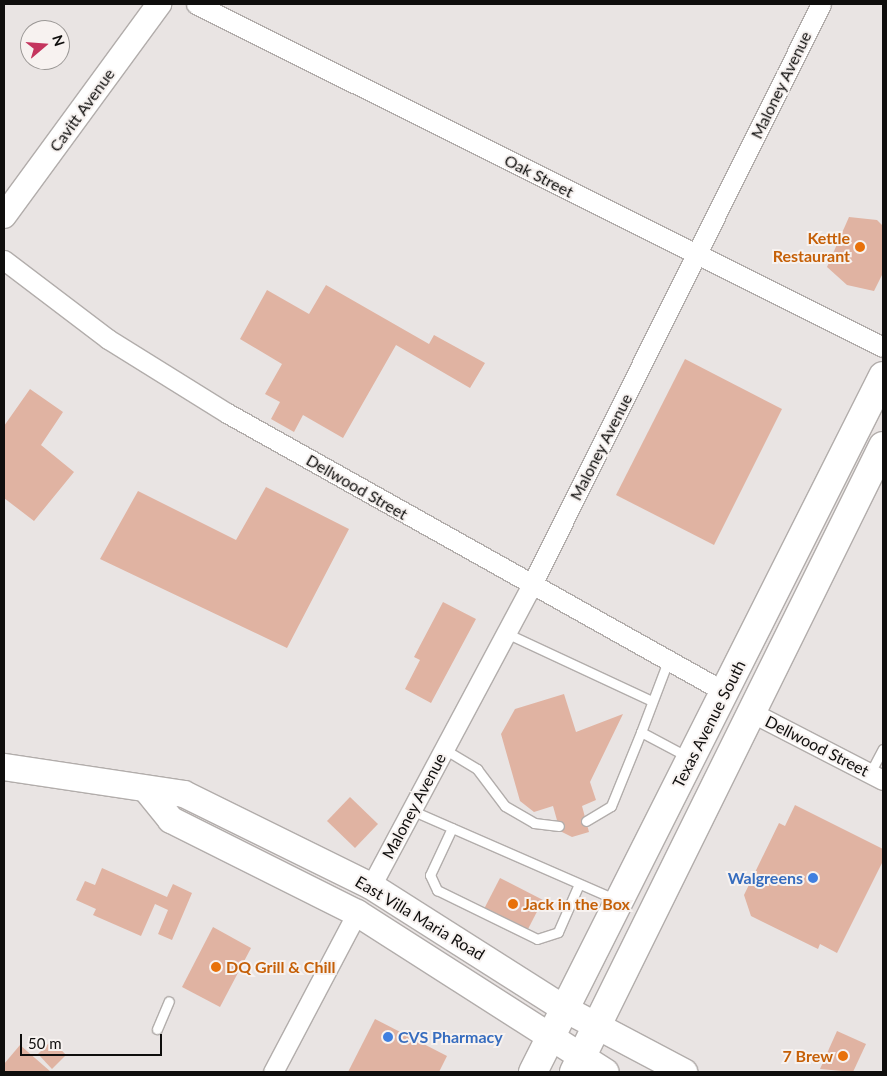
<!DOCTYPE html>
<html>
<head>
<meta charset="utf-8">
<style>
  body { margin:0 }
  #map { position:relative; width:887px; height:1076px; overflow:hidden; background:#e9e4e3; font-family:Lato,sans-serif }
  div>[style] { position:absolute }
  .building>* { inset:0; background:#e0b3a2 }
  .roads { filter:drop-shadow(1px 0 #b2adab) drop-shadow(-1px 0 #b2adab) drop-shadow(0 1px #b2adab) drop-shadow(0 -1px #b2adab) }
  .service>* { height:9px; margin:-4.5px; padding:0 4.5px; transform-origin:4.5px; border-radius:4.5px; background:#fff }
  .minor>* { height:19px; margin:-9.5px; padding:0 9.5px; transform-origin:9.5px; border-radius:9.5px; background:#fff }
  .tertiary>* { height:24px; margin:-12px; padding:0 12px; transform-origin:12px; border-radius:12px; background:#fff }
  .secondary>* { height:26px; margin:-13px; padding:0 13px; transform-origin:13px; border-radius:13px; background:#fff }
  .primary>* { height:28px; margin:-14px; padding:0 14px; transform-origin:14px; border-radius:14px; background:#fff }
  .dots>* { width:14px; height:14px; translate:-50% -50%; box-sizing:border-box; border:2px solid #f7f2f0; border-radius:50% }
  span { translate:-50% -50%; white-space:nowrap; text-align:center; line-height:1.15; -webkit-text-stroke:4px #f7f2f0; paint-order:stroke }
  .street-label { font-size:16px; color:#0f0e0d }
  .food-label { font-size:16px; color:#c56008; font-weight:700 }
  .right { translate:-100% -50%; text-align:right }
  .left { translate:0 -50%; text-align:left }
  .shop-label { font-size:16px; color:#366cbe; font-weight:700 }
  .frame { position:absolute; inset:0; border:5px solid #0f0e0d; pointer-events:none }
  .north { position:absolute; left:20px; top:20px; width:50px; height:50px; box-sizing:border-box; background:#f7f2f0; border:1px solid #9a9795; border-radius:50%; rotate:72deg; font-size:14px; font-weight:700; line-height:20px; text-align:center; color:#0f0e0d }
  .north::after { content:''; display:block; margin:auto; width:18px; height:22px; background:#c4355e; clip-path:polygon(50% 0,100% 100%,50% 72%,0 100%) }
  .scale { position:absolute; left:20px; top:1034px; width:142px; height:22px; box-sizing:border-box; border:2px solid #0f0e0d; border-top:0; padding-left:6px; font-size:15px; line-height:18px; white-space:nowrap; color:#0f0e0d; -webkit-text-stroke:4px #f7f2f0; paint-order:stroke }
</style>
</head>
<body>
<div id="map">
  <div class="building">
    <i style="clip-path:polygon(849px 217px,877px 220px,883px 226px,883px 273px,874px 291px,847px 285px,827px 267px)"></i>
    <i style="clip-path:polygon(326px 285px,429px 344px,434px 335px,485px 363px,470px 388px,396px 345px,343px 438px,303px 415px,294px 432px,271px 419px,280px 402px,265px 394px,282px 364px,240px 339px,267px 290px,309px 314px)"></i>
    <i style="clip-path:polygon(685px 359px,782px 409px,714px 545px,616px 495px)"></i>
    <i style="clip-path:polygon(30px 389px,63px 412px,41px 445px,74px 472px,34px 521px,4px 498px,4px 426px)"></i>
    <i style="clip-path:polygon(266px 487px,349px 529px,287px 648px,100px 559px,138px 491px,236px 540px)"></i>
    <i style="clip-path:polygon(443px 602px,476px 619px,431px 703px,405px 689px,420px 660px,414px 657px)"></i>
    <i style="clip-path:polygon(564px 694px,576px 732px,623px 714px,590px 782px,596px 800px,582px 806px,589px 832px,572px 837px,560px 831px,553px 806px,534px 812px,520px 801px,501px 734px,515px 709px)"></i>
    <i style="clip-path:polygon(350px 797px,378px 824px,355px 848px,327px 821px)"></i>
    <i style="clip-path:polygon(795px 805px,883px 849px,883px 861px,837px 953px,820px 944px,818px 949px,751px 916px,744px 895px,779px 823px,785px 826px)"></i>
    <i style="clip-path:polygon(102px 868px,167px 897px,173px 884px,192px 893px,172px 940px,158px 934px,168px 910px,155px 904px,141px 936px,93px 915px,96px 909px,76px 900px,85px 881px,95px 885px)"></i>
    <i style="clip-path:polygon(500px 878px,543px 900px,527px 931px,484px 909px)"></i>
    <i style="clip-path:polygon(213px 927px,251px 948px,220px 1007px,182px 987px)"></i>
    <i style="clip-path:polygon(375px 1019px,447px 1056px,439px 1072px,348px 1072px)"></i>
    <i style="clip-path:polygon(837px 1031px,866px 1044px,853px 1072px,820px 1069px)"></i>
    <i style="clip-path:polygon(52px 1040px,66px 1055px,52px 1069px,38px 1054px)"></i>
    <i style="clip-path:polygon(20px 1045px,51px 1072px,4px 1072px,4px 1064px)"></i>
  </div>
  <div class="roads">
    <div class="service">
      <i style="left:506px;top:633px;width:161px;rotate:25deg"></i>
      <i style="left:668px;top:661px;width:76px;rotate:110.8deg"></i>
      <i style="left:641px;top:732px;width:53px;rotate:28deg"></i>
      <i style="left:444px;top:749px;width:39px;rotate:31deg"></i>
      <i style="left:477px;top:769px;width:46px;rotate:52.9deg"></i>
      <i style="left:505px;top:806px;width:34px;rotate:30deg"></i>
      <i style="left:534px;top:823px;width:25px;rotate:7deg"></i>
      <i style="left:870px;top:773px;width:27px;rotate:-62deg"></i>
      <i style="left:411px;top:810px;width:225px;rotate:23.6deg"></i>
      <i style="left:586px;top:821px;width:29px;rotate:-31deg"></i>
      <i style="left:611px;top:806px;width:80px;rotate:-67.9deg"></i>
      <i style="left:452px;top:828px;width:52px;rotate:115.1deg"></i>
      <i style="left:430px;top:875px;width:17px;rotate:65deg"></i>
      <i style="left:437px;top:890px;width:111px;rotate:26.1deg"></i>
      <i style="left:537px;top:939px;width:22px;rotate:-18deg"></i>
      <i style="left:558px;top:932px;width:52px;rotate:-66.4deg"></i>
      <i style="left:157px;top:1029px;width:30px;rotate:-67deg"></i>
    </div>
    <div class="minor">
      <i style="left:196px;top:4px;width:768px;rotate:26.53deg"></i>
      <i style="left:4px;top:260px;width:131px;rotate:37.2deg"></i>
      <i style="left:108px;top:339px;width:140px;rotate:31.9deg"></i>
      <i style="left:227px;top:413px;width:571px;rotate:29.26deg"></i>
      <i style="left:751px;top:712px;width:148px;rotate:27.3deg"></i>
      <i style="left:371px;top:886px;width:340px;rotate:-61.9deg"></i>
      <i style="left:531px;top:586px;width:650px;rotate:-63.51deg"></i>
      <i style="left:273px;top:1072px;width:180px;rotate:-62.2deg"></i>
    </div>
    <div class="tertiary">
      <i style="left:4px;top:216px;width:263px;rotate:-53.8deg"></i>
    </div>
    <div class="secondary">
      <i style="left:4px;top:767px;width:182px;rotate:8.5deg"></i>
      <i style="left:184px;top:794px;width:208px;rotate:26.2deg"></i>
      <i style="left:371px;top:886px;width:230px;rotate:32.4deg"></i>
      <i style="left:565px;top:1009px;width:135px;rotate:27.9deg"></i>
      <i style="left:146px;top:789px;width:40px;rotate:51deg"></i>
      <i style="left:171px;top:820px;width:208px;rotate:26.6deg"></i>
      <i style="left:357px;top:913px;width:295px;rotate:32.6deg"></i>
    </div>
    <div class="primary">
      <i style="left:533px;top:1072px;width:779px;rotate:-63.3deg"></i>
      <i style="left:574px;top:1072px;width:698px;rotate:-63.73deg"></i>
    </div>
  </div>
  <div class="dots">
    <i style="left:860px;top:247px;background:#e8710a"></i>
    <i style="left:813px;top:878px;background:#3f7fe0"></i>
    <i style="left:513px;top:904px;background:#e8710a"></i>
    <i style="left:216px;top:967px;background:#e8710a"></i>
    <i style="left:388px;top:1037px;background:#3f7fe0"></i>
    <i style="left:843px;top:1056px;background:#e8710a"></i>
  </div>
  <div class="street-label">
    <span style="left:781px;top:85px;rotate:-64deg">Maloney Avenue</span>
    <span style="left:82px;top:110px;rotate:-54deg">Cavitt Avenue</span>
    <span style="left:539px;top:176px;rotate:27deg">Oak Street</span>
    <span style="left:601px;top:447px;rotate:-63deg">Maloney Avenue</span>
    <span style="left:357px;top:487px;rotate:30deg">Dellwood Street</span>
    <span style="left:709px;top:724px;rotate:-63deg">Texas Avenue South</span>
    <span style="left:817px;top:746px;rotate:27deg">Dellwood Street</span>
    <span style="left:414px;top:806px;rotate:-62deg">Maloney Avenue</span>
    <span style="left:420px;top:918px;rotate:31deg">East Villa Maria Road</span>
  </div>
  <div class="food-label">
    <span class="right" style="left:850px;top:247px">Kettle<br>Restaurant</span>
    <span class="left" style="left:523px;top:904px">Jack in the Box</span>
    <span class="left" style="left:226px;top:967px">DQ Grill &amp; Chill</span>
    <span class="right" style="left:833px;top:1056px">7 Brew</span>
  </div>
  <div class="shop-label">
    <span class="right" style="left:803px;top:878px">Walgreens</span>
    <span class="left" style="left:398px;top:1037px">CVS Pharmacy</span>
  </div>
  <div class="frame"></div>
  <div class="north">N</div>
  <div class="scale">50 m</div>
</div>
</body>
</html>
